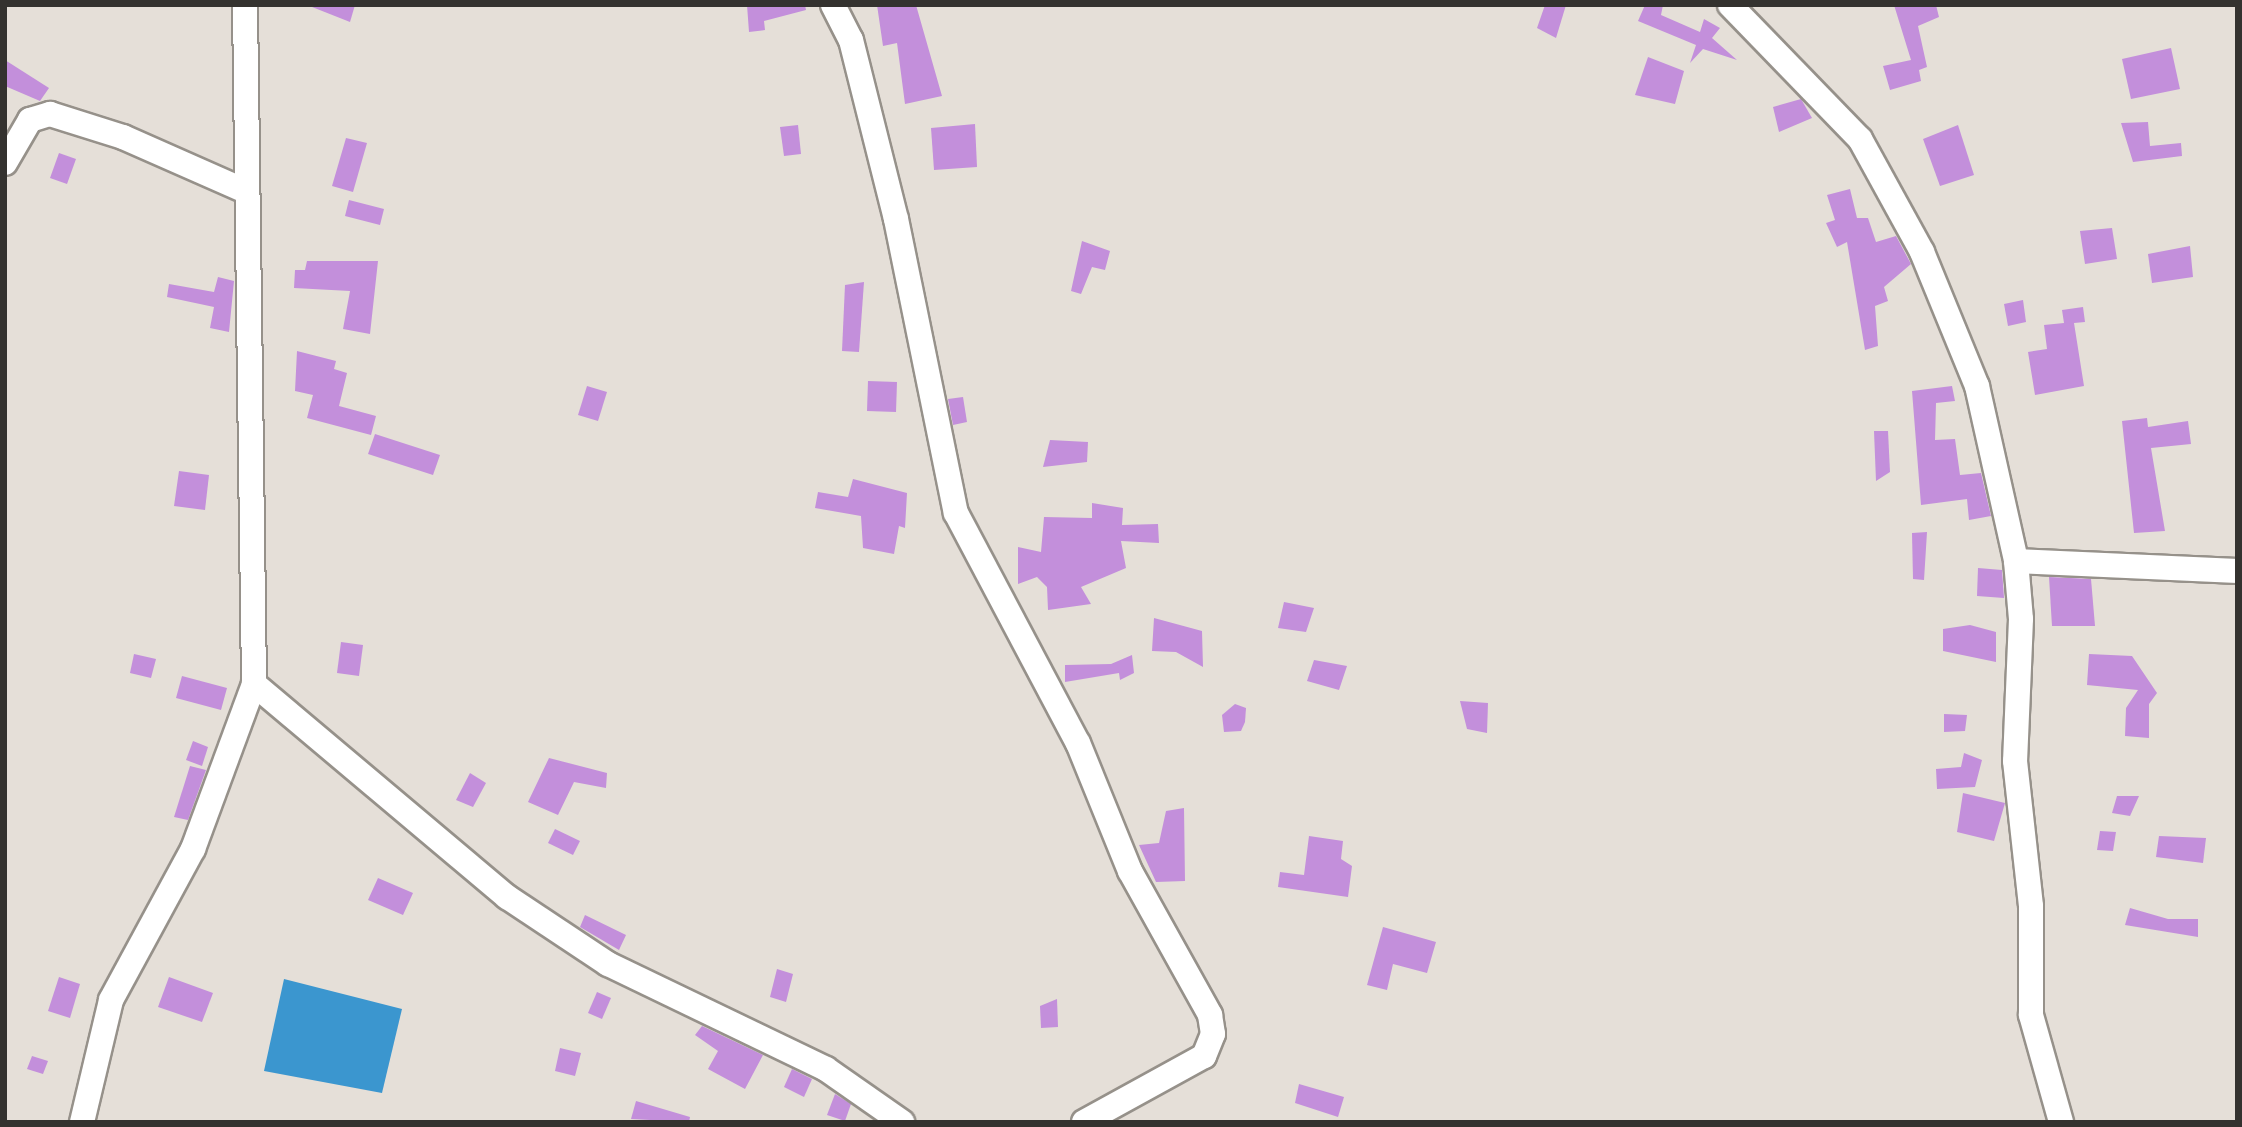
<!DOCTYPE html>
<html>
<head>
<meta charset="utf-8">
<style>
  body { margin:0 }
  #map { position:relative; width:2242px; height:1127px; overflow:hidden; background:#e5dfd8; font-family:Figtree,sans-serif }
  div>[style] { position:absolute }
  .water>* { inset:0; background:#3b96cf }
  .building>* { inset:0; background:#c38fdb }
  .roads { filter:drop-shadow(2px 0 #96918a) drop-shadow(-2px 0 #96918a) drop-shadow(0 2px #96918a) drop-shadow(0 -2px #96918a) }
  .minor>* { height:24px; margin:-12px; padding:0 12px; transform-origin:12px; border-radius:12px; background:#fff }
  span { translate:-50% -50%; white-space:nowrap; text-align:center; line-height:1.15; -webkit-text-stroke:5px #fff; paint-order:stroke }
  .frame { position:absolute; inset:0; border:7px solid #34322f; pointer-events:none }
</style>
</head>
<body>
<div id="map">
  <div class="water">
    <i style="clip-path:polygon(284px 979px,402px 1009px,382px 1093px,264px 1071px)"></i>
  </div>
  <div class="building">
    <i style="clip-path:polygon(307px 5px,355px 5px,350px 22px)"></i>
    <i style="clip-path:polygon(747px 5px,805px 5px,806px 10px,764px 21px,765px 30px,749px 32px)"></i>
    <i style="clip-path:polygon(877px 5px,916px 5px,942px 96px,905px 104px,897px 43px,883px 46px)"></i>
    <i style="clip-path:polygon(1545px 5px,1566px 5px,1556px 38px,1537px 28px)"></i>
    <i style="clip-path:polygon(1645px 5px,1663px 5px,1661px 15px,1700px 32px,1704px 19px,1720px 28px,1712px 38px,1737px 60px,1703px 49px,1690px 63px,1696px 45px,1638px 21px)"></i>
    <i style="clip-path:polygon(1894px 5px,1936px 5px,1939px 17px,1918px 26px,1927px 67px,1919px 70px,1921px 81px,1890px 90px,1883px 66px,1911px 60px)"></i>
    <i style="clip-path:polygon(2171px 48px,2180px 89px,2131px 99px,2122px 59px)"></i>
    <i style="clip-path:polygon(1648px 57px,1684px 71px,1675px 104px,1635px 95px)"></i>
    <i style="clip-path:polygon(5px 60px,49px 88px,40px 101px,5px 86px)"></i>
    <i style="clip-path:polygon(1801px 99px,1812px 118px,1779px 132px,1773px 107px)"></i>
    <i style="clip-path:polygon(2148px 122px,2150px 146px,2181px 143px,2182px 156px,2133px 162px,2121px 123px)"></i>
    <i style="clip-path:polygon(975px 124px,977px 167px,934px 170px,931px 128px)"></i>
    <i style="clip-path:polygon(798px 125px,801px 154px,784px 156px,780px 127px)"></i>
    <i style="clip-path:polygon(1958px 125px,1974px 175px,1940px 186px,1923px 139px)"></i>
    <i style="clip-path:polygon(346px 138px,367px 143px,353px 192px,332px 186px)"></i>
    <i style="clip-path:polygon(59px 153px,76px 159px,67px 184px,50px 178px)"></i>
    <i style="clip-path:polygon(1850px 189px,1857px 218px,1868px 218px,1876px 242px,1896px 236px,1911px 264px,1884px 287px,1888px 301px,1875px 306px,1878px 346px,1865px 350px,1847px 242px,1837px 247px,1826px 223px,1835px 220px,1827px 195px)"></i>
    <i style="clip-path:polygon(349px 200px,384px 209px,380px 225px,345px 216px)"></i>
    <i style="clip-path:polygon(2112px 228px,2117px 259px,2085px 264px,2080px 231px)"></i>
    <i style="clip-path:polygon(1082px 241px,1110px 251px,1105px 270px,1092px 267px,1081px 294px,1071px 291px)"></i>
    <i style="clip-path:polygon(2190px 246px,2193px 277px,2152px 283px,2148px 254px)"></i>
    <i style="clip-path:polygon(307px 261px,378px 261px,370px 334px,343px 329px,350px 291px,294px 288px,295px 270px,305px 270px)"></i>
    <i style="clip-path:polygon(218px 277px,234px 281px,229px 332px,210px 328px,214px 307px,167px 297px,169px 284px,214px 292px)"></i>
    <i style="clip-path:polygon(864px 282px,859px 352px,842px 351px,845px 285px)"></i>
    <i style="clip-path:polygon(2023px 300px,2026px 322px,2008px 326px,2004px 304px)"></i>
    <i style="clip-path:polygon(2083px 307px,2085px 322px,2074px 323px,2084px 386px,2035px 395px,2028px 352px,2047px 349px,2044px 325px,2064px 323px,2062px 310px)"></i>
    <i style="clip-path:polygon(297px 351px,336px 361px,334px 369px,347px 373px,339px 406px,376px 416px,371px 435px,307px 418px,313px 395px,295px 391px)"></i>
    <i style="clip-path:polygon(868px 381px,897px 382px,896px 412px,867px 411px)"></i>
    <i style="clip-path:polygon(587px 386px,607px 392px,598px 421px,578px 415px)"></i>
    <i style="clip-path:polygon(1952px 386px,1955px 401px,1936px 403px,1935px 440px,1955px 439px,1960px 475px,1981px 473px,1991px 516px,1969px 520px,1967px 499px,1921px 505px,1912px 391px)"></i>
    <i style="clip-path:polygon(963px 397px,967px 422px,953px 425px,948px 399px)"></i>
    <i style="clip-path:polygon(2147px 418px,2148px 427px,2188px 421px,2191px 444px,2151px 448px,2165px 531px,2134px 533px,2122px 421px)"></i>
    <i style="clip-path:polygon(1874px 431px,1888px 431px,1890px 472px,1876px 481px)"></i>
    <i style="clip-path:polygon(375px 434px,440px 455px,433px 475px,368px 454px)"></i>
    <i style="clip-path:polygon(1050px 440px,1088px 442px,1087px 462px,1043px 467px)"></i>
    <i style="clip-path:polygon(179px 471px,209px 475px,205px 510px,174px 506px)"></i>
    <i style="clip-path:polygon(853px 479px,907px 493px,905px 528px,899px 526px,894px 554px,863px 548px,861px 516px,815px 508px,818px 492px,848px 497px)"></i>
    <i style="clip-path:polygon(1092px 503px,1123px 508px,1122px 525px,1158px 524px,1159px 543px,1121px 541px,1126px 568px,1081px 587px,1091px 604px,1048px 610px,1047px 587px,1037px 577px,1018px 584px,1018px 547px,1041px 552px,1044px 517px,1092px 518px)"></i>
    <i style="clip-path:polygon(1927px 532px,1924px 580px,1913px 579px,1912px 533px)"></i>
    <i style="clip-path:polygon(1978px 568px,2002px 570px,2004px 598px,1977px 596px)"></i>
    <i style="clip-path:polygon(2049px 577px,2091px 579px,2095px 626px,2052px 626px)"></i>
    <i style="clip-path:polygon(1284px 602px,1314px 608px,1306px 632px,1278px 628px)"></i>
    <i style="clip-path:polygon(1154px 618px,1202px 631px,1203px 667px,1176px 652px,1152px 651px)"></i>
    <i style="clip-path:polygon(1970px 625px,1996px 632px,1996px 662px,1943px 651px,1943px 629px)"></i>
    <i style="clip-path:polygon(341px 642px,363px 645px,359px 676px,337px 673px)"></i>
    <i style="clip-path:polygon(134px 654px,156px 659px,151px 678px,130px 673px)"></i>
    <i style="clip-path:polygon(2089px 654px,2132px 656px,2157px 693px,2149px 704px,2149px 738px,2125px 736px,2126px 708px,2138px 690px,2087px 685px)"></i>
    <i style="clip-path:polygon(1132px 655px,1134px 673px,1120px 680px,1119px 673px,1065px 682px,1065px 665px,1111px 664px)"></i>
    <i style="clip-path:polygon(1314px 660px,1347px 666px,1339px 690px,1307px 681px)"></i>
    <i style="clip-path:polygon(182px 676px,227px 688px,221px 710px,176px 698px)"></i>
    <i style="clip-path:polygon(1460px 701px,1488px 703px,1487px 733px,1467px 729px)"></i>
    <i style="clip-path:polygon(1235px 704px,1246px 708px,1245px 722px,1241px 731px,1224px 732px,1222px 715px)"></i>
    <i style="clip-path:polygon(1944px 714px,1967px 715px,1965px 731px,1944px 732px)"></i>
    <i style="clip-path:polygon(193px 741px,208px 747px,202px 766px,186px 760px)"></i>
    <i style="clip-path:polygon(1964px 753px,1982px 760px,1975px 787px,1937px 789px,1936px 769px,1961px 767px)"></i>
    <i style="clip-path:polygon(549px 758px,607px 773px,606px 788px,574px 782px,558px 815px,528px 802px)"></i>
    <i style="clip-path:polygon(190px 766px,206px 770px,188px 820px,174px 817px)"></i>
    <i style="clip-path:polygon(470px 773px,486px 783px,473px 807px,456px 800px)"></i>
    <i style="clip-path:polygon(1963px 793px,2005px 803px,1994px 841px,1957px 832px)"></i>
    <i style="clip-path:polygon(2117px 796px,2139px 796px,2130px 816px,2112px 813px)"></i>
    <i style="clip-path:polygon(1184px 808px,1185px 881px,1156px 882px,1139px 845px,1159px 843px,1166px 811px)"></i>
    <i style="clip-path:polygon(555px 829px,580px 841px,573px 855px,548px 843px)"></i>
    <i style="clip-path:polygon(2100px 831px,2116px 832px,2113px 851px,2097px 850px)"></i>
    <i style="clip-path:polygon(1309px 836px,1343px 841px,1341px 859px,1352px 866px,1348px 897px,1278px 887px,1280px 872px,1304px 875px)"></i>
    <i style="clip-path:polygon(2159px 836px,2206px 838px,2203px 863px,2156px 857px)"></i>
    <i style="clip-path:polygon(378px 878px,413px 893px,403px 915px,368px 900px)"></i>
    <i style="clip-path:polygon(2130px 908px,2168px 919px,2198px 919px,2198px 937px,2125px 925px)"></i>
    <i style="clip-path:polygon(585px 915px,626px 935px,619px 950px,580px 927px)"></i>
    <i style="clip-path:polygon(1383px 927px,1436px 942px,1427px 973px,1393px 964px,1387px 990px,1367px 985px)"></i>
    <i style="clip-path:polygon(777px 969px,793px 974px,786px 1002px,770px 997px)"></i>
    <i style="clip-path:polygon(59px 977px,80px 984px,70px 1018px,48px 1011px)"></i>
    <i style="clip-path:polygon(169px 977px,213px 993px,202px 1022px,158px 1007px)"></i>
    <i style="clip-path:polygon(597px 992px,611px 998px,602px 1019px,588px 1013px)"></i>
    <i style="clip-path:polygon(1057px 999px,1058px 1027px,1041px 1028px,1040px 1006px)"></i>
    <i style="clip-path:polygon(702px 1026px,763px 1055px,745px 1089px,708px 1069px,718px 1051px,695px 1035px)"></i>
    <i style="clip-path:polygon(560px 1048px,581px 1053px,575px 1076px,555px 1071px)"></i>
    <i style="clip-path:polygon(32px 1056px,48px 1061px,43px 1074px,27px 1069px)"></i>
    <i style="clip-path:polygon(792px 1069px,812px 1079px,804px 1097px,784px 1087px)"></i>
    <i style="clip-path:polygon(1299px 1084px,1344px 1097px,1338px 1117px,1295px 1103px)"></i>
    <i style="clip-path:polygon(835px 1094px,851px 1104px,845px 1121px,827px 1115px)"></i>
    <i style="clip-path:polygon(636px 1101px,690px 1117px,689px 1122px,631px 1119px)"></i>
  </div>
  <div class="roads">
    <div class="minor">
      <i style="left:833px;top:5px;width:39px;rotate:63deg"></i>
      <i style="left:851px;top:40px;width:185px;rotate:75.9deg"></i>
      <i style="left:896px;top:219px;width:300px;rotate:78.5deg"></i>
      <i style="left:956px;top:513px;width:260px;rotate:62.1deg"></i>
      <i style="left:1078px;top:743px;width:138px;rotate:67.9deg"></i>
      <i style="left:1130px;top:871px;width:165px;rotate:60.9deg"></i>
      <i style="left:1210px;top:1015px;width:19px;rotate:81deg"></i>
      <i style="left:1213px;top:1034px;width:24px;rotate:112deg"></i>
      <i style="left:1204px;top:1056px;width:137px;rotate:151.2deg"></i>
      <i style="left:1730px;top:5px;width:187px;rotate:45.9deg"></i>
      <i style="left:1860px;top:139px;width:129px;rotate:61.2deg"></i>
      <i style="left:1922px;top:252px;width:145px;rotate:67.7deg"></i>
      <i style="left:1977px;top:386px;width:179px;rotate:77.4deg"></i>
      <i style="left:2016px;top:561px;width:58px;rotate:85.1deg"></i>
      <i style="left:2021px;top:619px;width:142px;rotate:92.4deg"></i>
      <i style="left:2015px;top:761px;width:146px;rotate:83.7deg"></i>
      <i style="left:2031px;top:906px;width:109px;rotate:90deg"></i>
      <i style="left:2031px;top:1015px;width:111px;rotate:74.3deg"></i>
      <i style="left:5px;top:163px;width:50px;rotate:-59.8deg"></i>
      <i style="left:30px;top:120px;width:21px;rotate:-17deg"></i>
      <i style="left:50px;top:114px;width:77px;rotate:17.5deg"></i>
      <i style="left:123px;top:137px;width:131px;rotate:23.8deg"></i>
      <i style="left:2016px;top:561px;width:221px;rotate:2.6deg"></i>
      <i style="left:254px;top:684px;width:331px;rotate:40.1deg"></i>
      <i style="left:507px;top:897px;width:121px;rotate:33.6deg"></i>
      <i style="left:608px;top:964px;width:242px;rotate:25.7deg"></i>
      <i style="left:826px;top:1069px;width:93px;rotate:34.9deg"></i>
      <i style="left:82px;top:1122px;width:125px;rotate:-76.6deg"></i>
      <i style="left:111px;top:1000px;width:172px;rotate:-61.5deg"></i>
      <i style="left:193px;top:849px;width:176px;rotate:-69.7deg"></i>
      <i style="left:254px;top:684px;width:679px;rotate:-90.76deg"></i>
    </div>
  </div>
  <div class="frame"></div>
</div>
</body>
</html>
